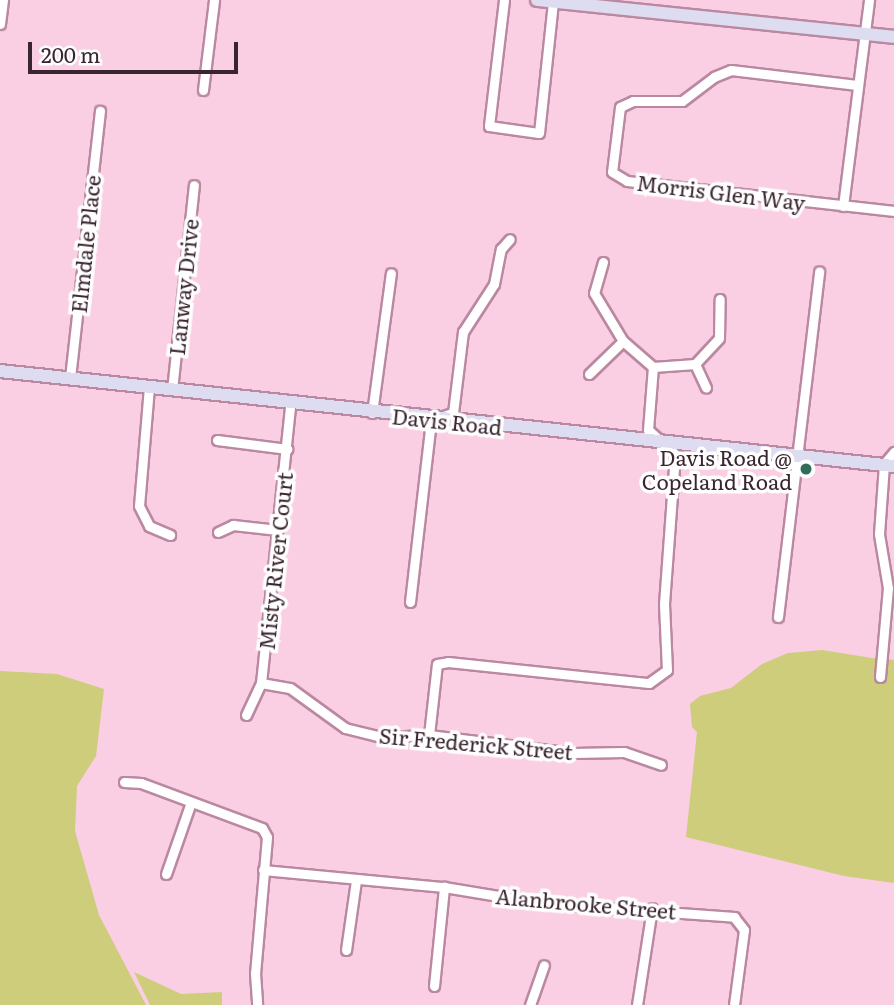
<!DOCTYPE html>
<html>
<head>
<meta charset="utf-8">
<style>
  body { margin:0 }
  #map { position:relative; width:894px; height:1005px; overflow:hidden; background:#facee3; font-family:Literata,serif }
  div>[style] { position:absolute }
  .green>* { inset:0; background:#cecd7c }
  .roads { filter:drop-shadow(2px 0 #bb88a1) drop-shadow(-2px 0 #bb88a1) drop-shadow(0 2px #bb88a1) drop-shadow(0 -2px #bb88a1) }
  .street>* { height:9px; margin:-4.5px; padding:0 4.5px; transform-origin:4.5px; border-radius:4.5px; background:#fff }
  .secondary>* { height:12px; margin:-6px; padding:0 6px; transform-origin:6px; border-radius:6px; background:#dedcf0 }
  .dots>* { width:19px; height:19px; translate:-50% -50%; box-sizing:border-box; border:4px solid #fefefe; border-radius:50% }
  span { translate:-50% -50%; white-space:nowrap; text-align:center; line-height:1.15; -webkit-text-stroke:7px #fefefe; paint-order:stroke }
  .street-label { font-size:21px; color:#39252f }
  .poi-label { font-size:21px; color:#39252f }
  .right { translate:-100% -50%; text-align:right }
  .scale { position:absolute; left:28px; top:42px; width:210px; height:32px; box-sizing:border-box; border:4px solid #39252f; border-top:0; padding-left:9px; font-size:21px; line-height:24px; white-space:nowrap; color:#39252f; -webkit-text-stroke:5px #fefefe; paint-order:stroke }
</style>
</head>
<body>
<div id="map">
  <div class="green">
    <i style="clip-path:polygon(822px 650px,878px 659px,876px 680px,884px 681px,886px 659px,894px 660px,894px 883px,844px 876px,686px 837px,697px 732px,692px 727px,690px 704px,700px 696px,731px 688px,762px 664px,788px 653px)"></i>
    <i style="clip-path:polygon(0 671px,57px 674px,104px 689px,96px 756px,77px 786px,75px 831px,99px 915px,146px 1005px,0 1005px)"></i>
    <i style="clip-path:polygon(134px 972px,181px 994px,222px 992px,222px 1005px,150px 1005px)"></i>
  </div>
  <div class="roads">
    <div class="street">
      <i style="left:504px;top:0;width:127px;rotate:96.8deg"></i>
      <i style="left:489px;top:126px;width:50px;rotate:8deg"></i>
      <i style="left:539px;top:133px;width:132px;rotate:-83.9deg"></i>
      <i style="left:0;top:24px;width:24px;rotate:-83deg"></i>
      <i style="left:857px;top:85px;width:127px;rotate:-173.2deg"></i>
      <i style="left:731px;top:70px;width:18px;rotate:158deg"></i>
      <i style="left:714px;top:77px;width:40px;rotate:143deg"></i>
      <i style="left:682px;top:101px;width:49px;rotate:180deg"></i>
      <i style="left:633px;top:101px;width:14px;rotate:155deg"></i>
      <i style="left:620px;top:107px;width:65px;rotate:97deg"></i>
      <i style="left:612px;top:172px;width:17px;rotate:31deg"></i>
      <i style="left:627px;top:181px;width:269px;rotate:6.4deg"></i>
      <i style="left:203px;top:90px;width:91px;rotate:-83deg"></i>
      <i style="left:843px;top:206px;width:208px;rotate:-82.8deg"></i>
      <i style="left:603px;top:262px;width:32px;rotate:106deg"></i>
      <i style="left:594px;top:293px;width:56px;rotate:58.9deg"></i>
      <i style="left:623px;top:341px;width:40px;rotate:41deg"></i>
      <i style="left:653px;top:367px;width:42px;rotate:-4.1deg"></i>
      <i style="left:695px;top:364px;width:35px;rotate:-47deg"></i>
      <i style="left:719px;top:338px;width:39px;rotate:-89deg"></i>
      <i style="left:695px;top:364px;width:26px;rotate:65deg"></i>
      <i style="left:589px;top:374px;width:47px;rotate:-44.1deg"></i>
      <i style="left:70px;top:378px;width:269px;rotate:-83.6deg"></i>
      <i style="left:149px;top:387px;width:119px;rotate:94.8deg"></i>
      <i style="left:139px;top:506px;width:22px;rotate:63deg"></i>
      <i style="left:149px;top:526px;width:23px;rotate:23deg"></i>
      <i style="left:172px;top:390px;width:206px;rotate:-83.9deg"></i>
      <i style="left:372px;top:413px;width:141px;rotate:-82.3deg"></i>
      <i style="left:217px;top:440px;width:71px;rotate:7.3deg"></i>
      <i style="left:218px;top:532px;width:17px;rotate:-25deg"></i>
      <i style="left:233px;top:525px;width:45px;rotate:6.3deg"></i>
      <i style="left:410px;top:602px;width:183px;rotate:-83.4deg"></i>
      <i style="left:431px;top:420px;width:23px;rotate:-18deg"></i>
      <i style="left:453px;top:413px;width:82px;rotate:-83deg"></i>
      <i style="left:463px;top:332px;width:57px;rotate:-57.1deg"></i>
      <i style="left:494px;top:284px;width:36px;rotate:-79deg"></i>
      <i style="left:501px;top:249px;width:13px;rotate:-48deg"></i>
      <i style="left:778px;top:617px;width:348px;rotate:-83.2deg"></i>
      <i style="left:880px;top:677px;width:89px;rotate:-84.9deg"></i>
      <i style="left:888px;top:588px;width:55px;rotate:-99.5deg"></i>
      <i style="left:879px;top:534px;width:70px;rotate:-85.9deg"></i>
      <i style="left:884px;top:464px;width:16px;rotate:-50deg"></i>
      <i style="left:261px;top:683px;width:29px;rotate:10deg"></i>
      <i style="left:290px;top:688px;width:68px;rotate:36deg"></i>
      <i style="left:345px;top:728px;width:37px;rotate:14deg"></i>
      <i style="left:381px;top:737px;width:48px;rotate:-2.4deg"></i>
      <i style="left:429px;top:735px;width:145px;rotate:7.1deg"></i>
      <i style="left:573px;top:753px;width:51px;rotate:-1.1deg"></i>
      <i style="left:624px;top:752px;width:39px;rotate:19deg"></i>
      <i style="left:246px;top:715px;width:35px;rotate:-65deg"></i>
      <i style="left:261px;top:683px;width:280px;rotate:-84deg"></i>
      <i style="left:429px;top:735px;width:71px;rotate:-83.6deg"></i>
      <i style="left:437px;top:664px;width:11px;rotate:-10deg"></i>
      <i style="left:448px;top:662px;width:202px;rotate:6deg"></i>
      <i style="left:649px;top:683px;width:22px;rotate:-36deg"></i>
      <i style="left:667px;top:670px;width:66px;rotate:-92.6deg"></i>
      <i style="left:664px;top:604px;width:150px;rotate:-85.8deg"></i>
      <i style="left:675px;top:454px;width:36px;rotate:-138deg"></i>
      <i style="left:648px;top:430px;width:63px;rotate:-85.5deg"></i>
      <i style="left:124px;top:782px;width:17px;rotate:3deg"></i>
      <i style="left:141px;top:783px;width:129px;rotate:20.4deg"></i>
      <i style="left:262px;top:828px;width:10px;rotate:61deg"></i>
      <i style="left:267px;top:837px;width:137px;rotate:95deg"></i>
      <i style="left:255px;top:973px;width:32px;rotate:86deg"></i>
      <i style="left:263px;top:870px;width:182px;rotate:5.4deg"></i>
      <i style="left:444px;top:887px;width:98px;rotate:9.4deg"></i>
      <i style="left:541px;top:903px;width:194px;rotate:4.1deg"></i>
      <i style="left:734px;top:917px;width:16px;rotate:52deg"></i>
      <i style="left:744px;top:930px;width:76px;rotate:97.6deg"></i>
      <i style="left:166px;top:874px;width:73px;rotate:-70.8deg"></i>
      <i style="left:346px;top:950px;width:70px;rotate:-81.8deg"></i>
      <i style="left:434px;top:986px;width:100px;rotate:-84.2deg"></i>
      <i style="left:530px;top:1005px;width:42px;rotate:-70.7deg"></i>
      <i style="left:637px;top:1005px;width:98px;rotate:-81.2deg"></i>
    </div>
    <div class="secondary">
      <i style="left:537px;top:0;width:359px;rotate:5.9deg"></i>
      <i style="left:0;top:371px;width:899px;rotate:6.07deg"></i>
    </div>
  </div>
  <div class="dots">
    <i style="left:806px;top:469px;background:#316e59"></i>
  </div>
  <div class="street-label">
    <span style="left:721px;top:192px;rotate:7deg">Morris Glen Way</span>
    <span style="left:85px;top:244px;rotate:-84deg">Elmdale Place</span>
    <span style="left:183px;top:287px;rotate:-84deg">Lanway Drive</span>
    <span style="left:447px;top:421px;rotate:6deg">Davis Road</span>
    <span style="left:275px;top:561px;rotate:-84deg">Misty River Court</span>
    <span style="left:476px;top:743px;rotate:5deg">Sir Frederick Street</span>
    <span style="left:586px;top:903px;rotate:5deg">Alanbrooke Street</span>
  </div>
  <div class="poi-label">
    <span class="right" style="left:792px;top:469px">Davis Road @<br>Copeland Road</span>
  </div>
  <div class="scale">200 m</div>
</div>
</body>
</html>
